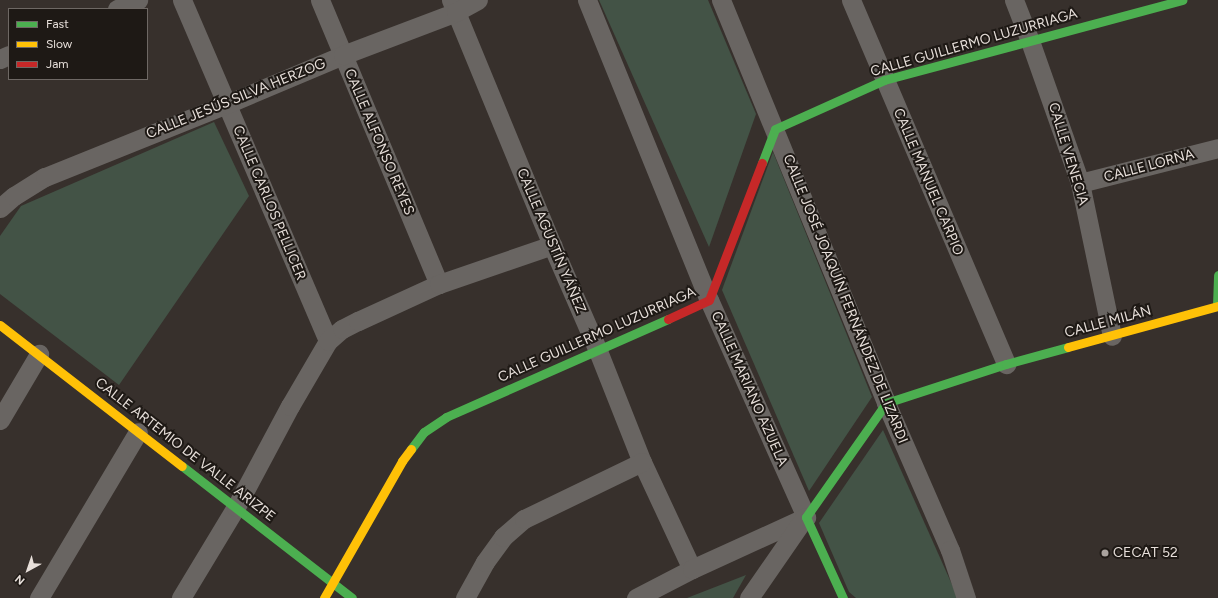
<!DOCTYPE html>
<html>
<head>
<meta charset="utf-8">
<style>
  body { margin:0 }
  #map { position:relative; width:1218px; height:598px; overflow:hidden; background:#37302c; font-family:Figtree,sans-serif }
  div>[style] { position:absolute }
  .green>* { inset:0; background:#435346 }
  .street>* { height:19px; margin:-9.5px; padding:0 9.5px; transform-origin:9.5px; border-radius:9.5px; background:#696562 }
  .fast>* { height:9px; margin:-4.5px; padding:0 4.5px; transform-origin:4.5px; border-radius:4.5px; background:#4caf50 }
  .slow>* { height:9px; margin:-4.5px; padding:0 4.5px; transform-origin:4.5px; border-radius:4.5px; background:#ffc107 }
  .jam>* { height:9px; margin:-4.5px; padding:0 4.5px; transform-origin:4.5px; border-radius:4.5px; background:#c62828 }
  .dots>* { width:11px; height:11px; translate:-50% -50%; box-sizing:border-box; border:2px solid #1e1915; border-radius:50% }
  span { translate:-50% -50%; white-space:nowrap; text-align:center; line-height:1.15; -webkit-text-stroke:4px #1e1915; paint-order:stroke }
  .street-label { font-size:14px; color:#e7dfda }
  .poi-label { font-size:14px; color:#e7dfda }
  .left { translate:0 -50%; text-align:left }
  .legend { position:absolute; left:8px; top:8px; width:140px; height:72px; box-sizing:border-box; background:#1e1915; border:1px solid #6e6864; margin:0; padding:5px 7px; list-style:none; font-size:12px; color:#e7dfda }
  .legend li { display:flex; align-items:center; gap:8px; height:20px }
  .legend b { width:20px; border:1px solid #6e6864 }
  .north { position:absolute; left:8px; top:550px; width:40px; height:40px; -webkit-text-stroke:3px #1e1915; paint-order:stroke; rotate:220deg; font-size:11px; font-weight:700; line-height:16px; text-align:center; color:#e7dfda }
  .north::after { content:''; display:block; margin:auto; width:14px; height:18px; background:#e7dfda; clip-path:polygon(50% 0,100% 100%,50% 72%,0 100%) }
</style>
</head>
<body>
<div id="map">
  <div class="green">
    <i style="clip-path:polygon(599px 0,708px 0,756px 114px,709px 247px)"></i>
    <i style="clip-path:polygon(214px 122px,249px 196px,119px 385px,0 294px,0 236px,21px 206px)"></i>
    <i style="clip-path:polygon(773px 152px,872px 397px,809px 491px,722px 290px)"></i>
    <i style="clip-path:polygon(883px 430px,958px 598px,856px 598px,849px 592px,819px 523px)"></i>
    <i style="clip-path:polygon(746px 575px,733px 598px,687px 598px)"></i>
  </div>
  <div class="street">
    <i style="left:182px;top:0;width:371px;rotate:66.8deg"></i>
    <i style="left:320px;top:0;width:308px;rotate:67.3deg"></i>
    <i style="left:451px;top:0;width:265px;rotate:67.6deg"></i>
    <i style="left:552px;top:245px;width:116px;rotate:66.5deg"></i>
    <i style="left:598px;top:351px;width:119px;rotate:68.4deg"></i>
    <i style="left:642px;top:462px;width:118px;rotate:65deg"></i>
    <i style="left:587px;top:0;width:324px;rotate:67.9deg"></i>
    <i style="left:709px;top:300px;width:238px;rotate:65.9deg"></i>
    <i style="left:721px;top:0;width:435px;rotate:67.7deg"></i>
    <i style="left:886px;top:403px;width:160px;rotate:66.5deg"></i>
    <i style="left:950px;top:550px;width:51px;rotate:71.6deg"></i>
    <i style="left:851px;top:0;width:396px;rotate:66.9deg"></i>
    <i style="left:1014px;top:0;width:44px;rotate:68.7deg"></i>
    <i style="left:1030px;top:41px;width:151px;rotate:70.6deg"></i>
    <i style="left:1080px;top:183px;width:156px;rotate:78.2deg"></i>
    <i style="left:117px;top:9px;width:23px;rotate:-23deg"></i>
    <i style="left:0;top:59px;width:10px;rotate:-24deg"></i>
    <i style="left:1080px;top:183px;width:142px;rotate:-14.2deg"></i>
    <i style="left:0;top:208px;width:18px;rotate:-41deg"></i>
    <i style="left:14px;top:196px;width:36px;rotate:-32deg"></i>
    <i style="left:45px;top:177px;width:196px;rotate:-21.9deg"></i>
    <i style="left:227px;top:104px;width:126px;rotate:-22.9deg"></i>
    <i style="left:343px;top:55px;width:121px;rotate:-20.8deg"></i>
    <i style="left:456px;top:12px;width:25px;rotate:-29deg"></i>
    <i style="left:0;top:420px;width:77px;rotate:-59.4deg"></i>
    <i style="left:39px;top:598px;width:193px;rotate:-59.2deg"></i>
    <i style="left:181px;top:598px;width:106px;rotate:-58.9deg"></i>
    <i style="left:236px;top:507px;width:115px;rotate:-61.9deg"></i>
    <i style="left:290px;top:406px;width:75px;rotate:-59.7deg"></i>
    <i style="left:328px;top:341px;width:18px;rotate:-41deg"></i>
    <i style="left:342px;top:329px;width:18px;rotate:-27deg"></i>
    <i style="left:358px;top:321px;width:89px;rotate:-24.6deg"></i>
    <i style="left:439px;top:284px;width:120px;rotate:-19deg"></i>
    <i style="left:465px;top:598px;width:41px;rotate:-60.9deg"></i>
    <i style="left:485px;top:562px;width:31px;rotate:-54deg"></i>
    <i style="left:503px;top:537px;width:28px;rotate:-41deg"></i>
    <i style="left:524px;top:519px;width:131px;rotate:-25.8deg"></i>
    <i style="left:636px;top:598px;width:63px;rotate:-27.4deg"></i>
    <i style="left:692px;top:569px;width:125px;rotate:-24.5deg"></i>
    <i style="left:749px;top:598px;width:98px;rotate:-55.3deg"></i>
  </div>
  <div class="fast">
    <i style="left:762px;top:163px;width:36px;rotate:-69deg"></i>
    <i style="left:775px;top:129px;width:120px;rotate:-24.2deg"></i>
    <i style="left:884px;top:80px;width:309px;rotate:-15deg"></i>
    <i style="left:1217px;top:306px;width:31px;rotate:-88deg"></i>
    <i style="left:411px;top:449px;width:21px;rotate:-53deg"></i>
    <i style="left:424px;top:432px;width:27px;rotate:-34deg"></i>
    <i style="left:446px;top:417px;width:243px;rotate:-23.8deg"></i>
    <i style="left:182px;top:466px;width:215px;rotate:37.8deg"></i>
    <i style="left:843px;top:598px;width:89px;rotate:-114.6deg"></i>
    <i style="left:806px;top:517px;width:139px;rotate:-54.9deg"></i>
    <i style="left:886px;top:403px;width:126px;rotate:-18deg"></i>
    <i style="left:1006px;top:364px;width:64px;rotate:-15.3deg"></i>
  </div>
  <div class="slow">
    <i style="left:0;top:325px;width:230px;rotate:37.8deg"></i>
    <i style="left:1068px;top:347px;width:156px;rotate:-15.3deg"></i>
    <i style="left:324px;top:598px;width:158px;rotate:-60.3deg"></i>
    <i style="left:402px;top:461px;width:15px;rotate:-53deg"></i>
  </div>
  <div class="jam">
    <i style="left:668px;top:319px;width:45px;rotate:-24.9deg"></i>
    <i style="left:709px;top:300px;width:147px;rotate:-68.9deg"></i>
  </div>
  <div class="dots">
    <i style="left:1105px;top:553px;background:#a9a29d"></i>
  </div>
  <div class="street-label">
    <span style="left:974px;top:43px;rotate:-16deg">CALLE GUILLERMO LUZURRIAGA</span>
    <span style="left:236px;top:99px;rotate:-22deg">CALLE JESÚS SILVA HERZOG</span>
    <span style="left:379px;top:142px;rotate:67deg">CALLE ALFONSO REYES</span>
    <span style="left:1068px;top:154px;rotate:73deg">CALLE VENECIA</span>
    <span style="left:1149px;top:166px;rotate:-15deg">CALLE LORNA</span>
    <span style="left:928px;top:182px;rotate:67deg">CALLE MANUEL CARPIO</span>
    <span style="left:269px;top:203px;rotate:67deg">CALLE CARLOS PELLICER</span>
    <span style="left:551px;top:241px;rotate:67deg">CALLE AGUSTÍN YÁÑEZ</span>
    <span style="left:845px;top:299px;rotate:68deg">CALLE JOSÉ JOAQUÍN FERNÁNDEZ DE LIZARDI</span>
    <span style="left:1108px;top:322px;rotate:-15deg">CALLE MILÁN</span>
    <span style="left:597px;top:335px;rotate:-24deg">CALLE GUILLERMO LUZURRIAGA</span>
    <span style="left:749px;top:389px;rotate:66deg">CALLE MARIANO AZUELA</span>
    <span style="left:185px;top:450px;rotate:38deg">CALLE ARTEMIO DE VALLE ARIZPE</span>
  </div>
  <div class="poi-label">
    <span class="left" style="left:1113px;top:553px">CECAT 52</span>
  </div>
  <ul class="legend">
  <li><b style="height:5px;background:#4caf50"></b>Fast</li>
  <li><b style="height:5px;background:#ffc107"></b>Slow</li>
  <li><b style="height:5px;background:#c62828"></b>Jam</li>
  </ul>
  <div class="north">N</div>
</div>
</body>
</html>
